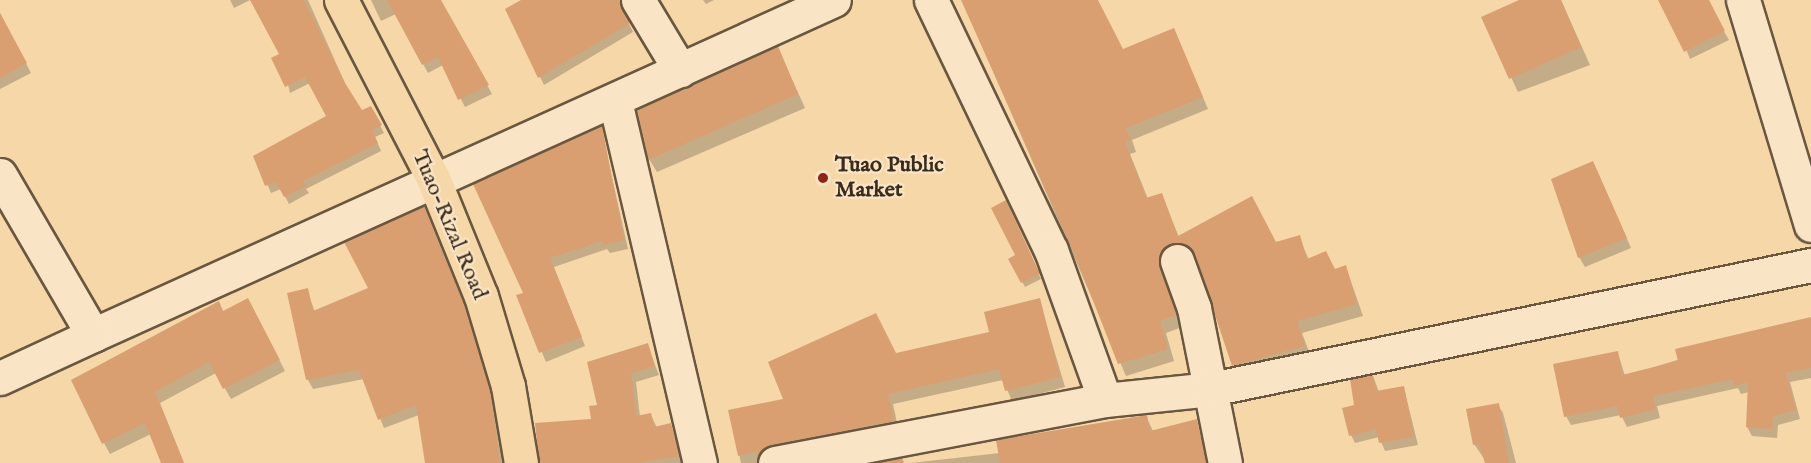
<!DOCTYPE html>
<html>
<head>
<meta charset="utf-8">
<style>
  body { margin:0 }
  #map { position:relative; width:1811px; height:463px; overflow:hidden; background:#f6d7a8; font-family:"IM FELL English",serif }
  div>[style] { position:absolute }
  .shadow>* { inset:0; background:#0003 }
  .building>* { inset:0; background:#da9f71 }
  .roads { filter:drop-shadow(2px 0 #695740) drop-shadow(-2px 0 #695740) drop-shadow(0 2px #695740) drop-shadow(0 -2px #695740) }
  .minor>* { height:33px; margin:-16.5px; padding:0 16.5px; transform-origin:16.5px; border-radius:16.5px; background:#f9e5c6 }
  .major>* { height:33px; margin:-16.5px; padding:0 16.5px; transform-origin:16.5px; border-radius:16.5px; background:#f6d7a8 }
  .dots>* { width:16px; height:16px; translate:-50% -50%; box-sizing:border-box; border:3px solid #f9e5c6; border-radius:50% }
  span { translate:-50% -50%; white-space:nowrap; text-align:center; line-height:1.15; -webkit-text-stroke:4.5px #f9e5c6; paint-order:stroke }
  .poi-label { font-size:22px; color:#3a2c1d; font-weight:700 }
  .left { translate:0 -50%; text-align:left }
  .street-label { font-size:22px; color:#3a2c1d }
</style>
</head>
<body>
<div id="map">
  <div class="shadow">
    <i style="clip-path:polygon(230px 0,250px 0,234px 8px)"></i>
    <i style="clip-path:polygon(252px 0,308px 0,348px 90px,361px 112px,371px 108px,384px 133px,375px 137px,381px 151px,306px 189px,309px 193px,289px 204px,281px 189px,271px 193px,255px 156px,328px 117px,310px 83px,290px 93px,281px 55px)"></i>
    <i style="clip-path:polygon(371px 0,440px 0,492px 94px,465px 107px,443px 65px,428px 73px,396px 14px,381px 21px)"></i>
    <i style="clip-path:polygon(524px 0,624px 0,619px 3px,633px 32px,544px 85px,507px 9px)"></i>
    <i style="clip-path:polygon(703px 0,714px 0,706px 4px)"></i>
    <i style="clip-path:polygon(962px 0,1097px 0,1123px 51px,1174px 29px,1208px 109px,1132px 140px,1136px 152px,1130px 154px,1148px 199px,1161px 195px,1179px 237px,1276px 244px,1299px 237px,1309px 260px,1335px 270px,1346px 267px,1363px 316px,1302px 333px,1311px 357px,1240px 377px,1197px 258px,1178px 255px,1164px 271px,1182px 327px,1166px 333px,1174px 361px,1126px 376px)"></i>
    <i style="clip-path:polygon(1523px 0,1561px 0,1590px 65px,1518px 92px,1483px 18px)"></i>
    <i style="clip-path:polygon(1666px 0,1706px 0,1729px 40px,1690px 59px)"></i>
    <i style="clip-path:polygon(0 13px,31px 73px,0 89px)"></i>
    <i style="clip-path:polygon(778px 48px,805px 108px,657px 172px,649px 159px)"></i>
    <i style="clip-path:polygon(601px 128px,628px 249px,610px 253px,607px 249px,554px 267px,585px 346px,546px 362px,518px 296px,525px 294px)"></i>
    <i style="clip-path:polygon(1598px 173px,1631px 248px,1585px 267px,1579px 257px)"></i>
    <i style="clip-path:polygon(1008px 206px,1041px 279px,1025px 287px,1010px 259px,1017px 256px)"></i>
    <i style="clip-path:polygon(423px 208px,468px 313px,494px 401px,503px 463px,426px 463px,419px 415px,384px 428px,364px 379px,313px 389px,308px 380px,289px 294px,307px 290px,315px 312px,370px 289px)"></i>
    <i style="clip-path:polygon(1039px 299px,1065px 387px,1012px 401px,1003px 380px,893px 404px,899px 432px,767px 463px,741px 463px,730px 411px,785px 400px,896px 355px,991px 333px)"></i>
    <i style="clip-path:polygon(254px 311px,285px 371px,231px 399px,216px 373px,160px 403px,184px 463px,163px 463px,151px 434px,110px 454px,104px 443px,223px 312px)"></i>
    <i style="clip-path:polygon(1811px 319px,1811px 378px,1790px 382px,1800px 419px,1778px 425px,1777px 438px,1752px 436px,1747px 427px,1749px 392px,1741px 394px,1738px 388px,1657px 406px,1660px 418px,1627px 427px,1621px 415px,1571px 425px,1566px 416px,1618px 353px,1625px 376px)"></i>
    <i style="clip-path:polygon(647px 345px,659px 375px,636px 382px,640px 417px,651px 415px,657px 428px,671px 425px,683px 463px,541px 463px,592px 420px)"></i>
    <i style="clip-path:polygon(1373px 376px,1379px 392px,1404px 388px,1418px 445px,1385px 451px,1379px 437px,1355px 443px,1351px 435px,1355px 406px)"></i>
    <i style="clip-path:polygon(1498px 405px,1503px 413px,1516px 463px,1487px 463px,1474px 444px)"></i>
    <i style="clip-path:polygon(1146px 416px,1153px 431px,1196px 421px,1209px 463px,911px 463px,1000px 453px)"></i>
  </div>
  <div class="building">
    <i style="clip-path:polygon(250px 0,304px 0,345px 83px,362px 110px,371px 106px,382px 125px,372px 130px,378px 143px,303px 181px,306px 186px,284px 197px,276px 182px,265px 186px,253px 156px,326px 116px,305px 77px,285px 87px,271px 58px,279px 54px)"></i>
    <i style="clip-path:polygon(387px 0,441px 0,489px 85px,458px 100px,438px 57px,422px 65px)"></i>
    <i style="clip-path:polygon(521px 0,619px 0,630px 23px,538px 78px,505px 9px)"></i>
    <i style="clip-path:polygon(961px 0,1098px 0,1123px 49px,1174px 28px,1203px 97px,1126px 128px,1131px 140px,1125px 142px,1146px 198px,1162px 193px,1178px 236px,1252px 196px,1276px 242px,1300px 235px,1307px 259px,1326px 251px,1335px 269px,1346px 265px,1357px 304px,1297px 321px,1305px 346px,1232px 366px,1195px 255px,1189px 246px,1171px 243px,1159px 258px,1176px 315px,1160px 321px,1168px 349px,1118px 364px,1075px 255px)"></i>
    <i style="clip-path:polygon(1519px 0,1561px 0,1581px 47px,1509px 79px,1481px 17px)"></i>
    <i style="clip-path:polygon(1658px 0,1709px 0,1725px 31px,1684px 52px)"></i>
    <i style="clip-path:polygon(0 13px,27px 63px,0 78px)"></i>
    <i style="clip-path:polygon(778px 46px,798px 94px,648px 160px,636px 110px)"></i>
    <i style="clip-path:polygon(602px 126px,624px 240px,603px 245px,602px 241px,550px 258px,582px 337px,539px 353px,516px 295px,523px 293px,473px 184px)"></i>
    <i style="clip-path:polygon(1593px 161px,1627px 238px,1578px 258px,1551px 179px)"></i>
    <i style="clip-path:polygon(1006px 200px,1040px 274px,1021px 283px,1008px 259px,1015px 255px,991px 208px)"></i>
    <i style="clip-path:polygon(424px 206px,463px 302px,490px 390px,500px 463px,425px 463px,416px 405px,378px 420px,359px 370px,306px 380px,287px 293px,308px 288px,313px 311px,368px 288px,344px 242px)"></i>
    <i style="clip-path:polygon(248px 298px,280px 360px,223px 389px,209px 362px,155px 392px,184px 463px,161px 463px,145px 423px,102px 444px,71px 380px,219px 301px,223px 311px)"></i>
    <i style="clip-path:polygon(1040px 298px,1060px 377px,1005px 391px,999px 369px,888px 394px,894px 421px,771px 445px,758px 456px,757px 451px,738px 456px,728px 410px,783px 399px,768px 362px,876px 313px,896px 353px,989px 332px,984px 312px)"></i>
    <i style="clip-path:polygon(1811px 317px,1811px 368px,1786px 373px,1796px 410px,1773px 416px,1772px 429px,1746px 427px,1748px 382px,1734px 386px,1733px 379px,1653px 396px,1656px 409px,1620px 418px,1617px 406px,1564px 417px,1553px 364px,1618px 351px,1622px 375px,1678px 361px,1675px 349px)"></i>
    <i style="clip-path:polygon(648px 343px,655px 366px,631px 373px,636px 416px,651px 413px,654px 427px,671px 423px,679px 456px,638px 463px,539px 463px,535px 423px,591px 419px,589px 406px,597px 405px,587px 362px)"></i>
    <i style="clip-path:polygon(1373px 375px,1376px 391px,1404px 386px,1414px 437px,1379px 443px,1376px 429px,1349px 436px,1342px 408px,1354px 405px,1350px 379px)"></i>
    <i style="clip-path:polygon(1499px 403px,1509px 463px,1485px 463px,1479px 444px,1473px 445px,1466px 409px)"></i>
    <i style="clip-path:polygon(1147px 415px,1150px 431px,1197px 419px,1206px 463px,1000px 463px,996px 440px)"></i>
    <i style="clip-path:polygon(902px 458px,904px 463px,875px 463px)"></i>
  </div>
  <div class="roads">
    <div class="minor">
      <i style="left:638px;top:0;width:82px;rotate:59deg"></i>
      <i style="left:931px;top:0;width:277px;rotate:64.4deg"></i>
      <i style="left:1051px;top:250px;width:159px;rotate:70.2deg"></i>
      <i style="left:1743px;top:0;width:235px;rotate:73.2deg"></i>
      <i style="left:615px;top:101px;width:372px;rotate:76.8deg"></i>
      <i style="left:0;top:175px;width:185px;rotate:59.8deg"></i>
      <i style="left:93px;top:335px;width:813px;rotate:-24.33deg"></i>
      <i style="left:1177px;top:261px;width:50px;rotate:70.1deg"></i>
      <i style="left:1194px;top:308px;width:158px;rotate:78.7deg"></i>
      <i style="left:0;top:378px;width:102px;rotate:-24.8deg"></i>
      <i style="left:775px;top:463px;width:336px;rotate:-10.8deg"></i>
      <i style="left:1105px;top:400px;width:107px;rotate:-5.9deg"></i>
      <i style="left:1211px;top:389px;width:613px;rotate:-11.68deg"></i>
    </div>
    <div class="major">
      <i style="left:341px;top:0;width:200px;rotate:62.7deg"></i>
      <i style="left:433px;top:178px;width:127px;rotate:67.9deg"></i>
      <i style="left:481px;top:296px;width:94px;rotate:73.3deg"></i>
      <i style="left:508px;top:386px;width:78px;rotate:80.4deg"></i>
    </div>
  </div>
  <div class="dots">
    <i style="left:823px;top:178px;background:#8f2418"></i>
  </div>
  <div class="poi-label">
    <span class="left" style="left:835px;top:178px">Tuao Public<br>Market</span>
  </div>
  <div class="street-label">
    <span style="left:449px;top:225px;rotate:67deg">Tuao-Rizal Road</span>
  </div>
</div>
</body>
</html>
